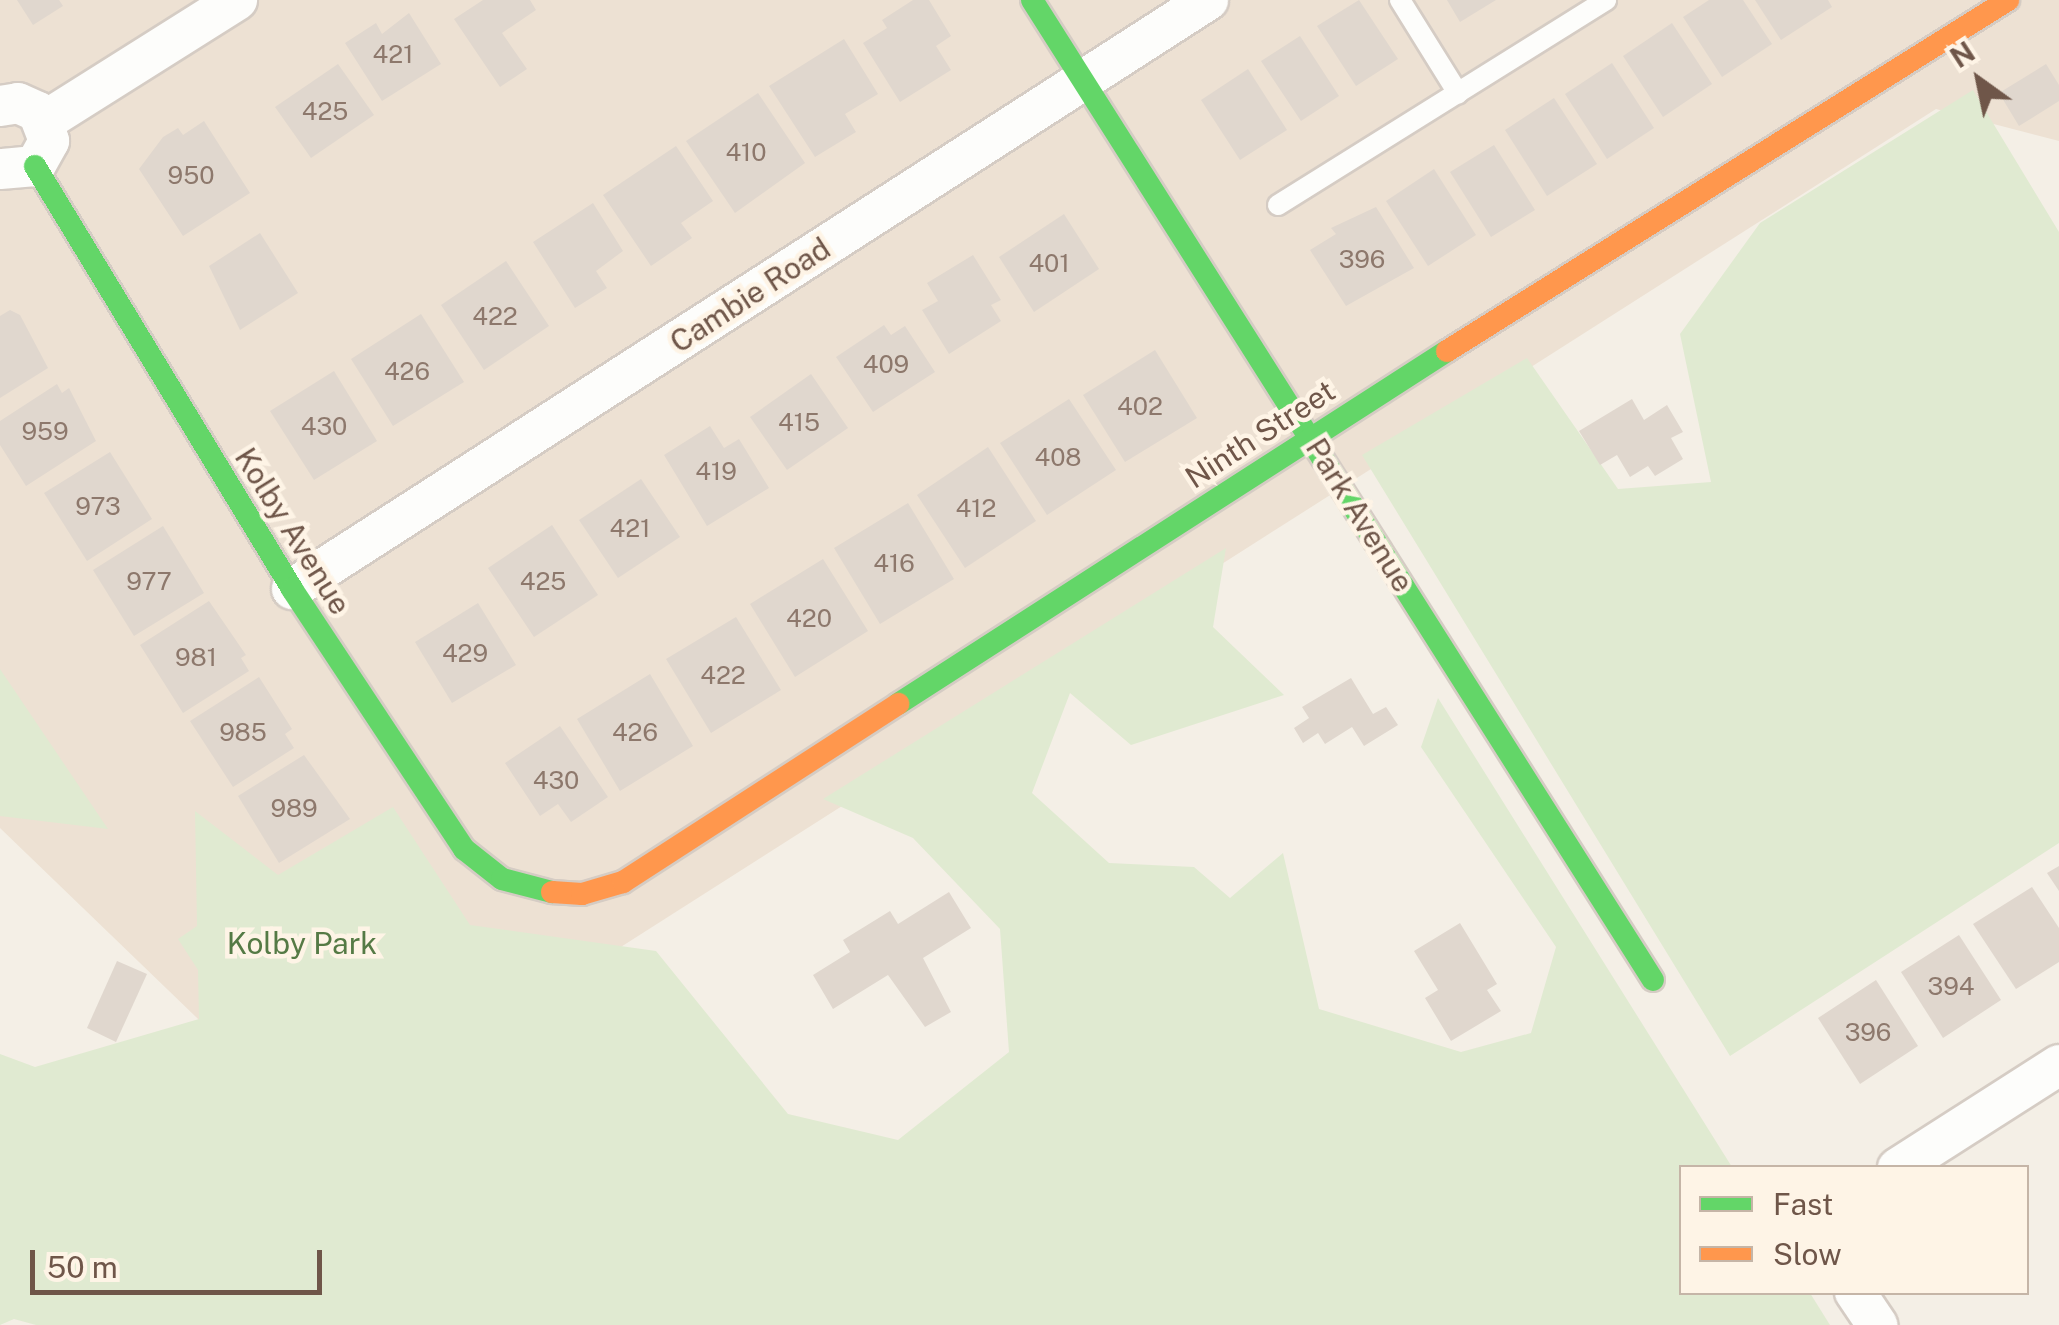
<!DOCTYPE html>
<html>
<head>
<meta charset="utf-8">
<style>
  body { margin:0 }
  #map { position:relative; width:2059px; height:1325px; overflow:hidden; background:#f4efe6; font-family:"Public Sans",sans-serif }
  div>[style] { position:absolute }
  .residential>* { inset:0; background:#ede1d3 }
  .green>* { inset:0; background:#e0ead1 }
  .building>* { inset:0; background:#e0d7ce }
  .roads { filter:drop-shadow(2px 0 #d5ccc4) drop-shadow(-2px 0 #d5ccc4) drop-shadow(0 2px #d5ccc4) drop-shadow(0 -2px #d5ccc4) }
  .lane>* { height:20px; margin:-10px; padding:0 10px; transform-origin:10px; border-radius:10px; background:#fdfdfb }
  .street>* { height:40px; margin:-20px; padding:0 20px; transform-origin:20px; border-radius:20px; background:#fdfdfb }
  .fast>* { height:22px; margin:-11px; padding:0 11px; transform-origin:11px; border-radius:11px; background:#63d668 }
  .slow>* { height:22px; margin:-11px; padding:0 11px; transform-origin:11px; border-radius:11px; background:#ff974d }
  span { translate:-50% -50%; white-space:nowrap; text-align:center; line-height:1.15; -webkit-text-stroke:9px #fef4e6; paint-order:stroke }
  .number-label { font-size:25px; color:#8d786c }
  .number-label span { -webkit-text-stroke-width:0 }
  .street-label { font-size:30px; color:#6f5649 }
  .park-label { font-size:30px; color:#557a45 }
  .legend { position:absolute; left:1679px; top:1165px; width:350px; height:130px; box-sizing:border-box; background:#fef4e6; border:2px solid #c5b5a7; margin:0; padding:12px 18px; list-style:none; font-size:30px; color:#6f5649 }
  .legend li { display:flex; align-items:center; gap:20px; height:50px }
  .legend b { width:50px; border:2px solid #c5b5a7 }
  .north { position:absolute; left:1929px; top:30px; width:100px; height:100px; -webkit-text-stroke:8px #fef4e6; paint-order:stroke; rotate:327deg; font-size:28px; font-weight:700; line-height:40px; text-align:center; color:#6f5649 }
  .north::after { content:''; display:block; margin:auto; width:35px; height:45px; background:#6f5649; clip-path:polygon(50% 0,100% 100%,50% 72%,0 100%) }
  .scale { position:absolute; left:30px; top:1250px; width:292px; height:45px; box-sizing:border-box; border:5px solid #6f5649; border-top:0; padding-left:12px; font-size:30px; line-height:35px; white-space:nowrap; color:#6f5649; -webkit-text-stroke:8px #fef4e6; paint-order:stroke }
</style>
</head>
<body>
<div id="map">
  <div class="residential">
    <i style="clip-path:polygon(0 0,2059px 0,2059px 141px,1936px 109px,569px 980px,251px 1070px,0 828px)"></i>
  </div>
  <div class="green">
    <i style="clip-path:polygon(1973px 90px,2059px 232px,2059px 843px,1730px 1056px,1362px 455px,1527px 358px,1618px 489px,1711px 482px,1680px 334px,1760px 223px)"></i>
    <i style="clip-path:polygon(1226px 548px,1213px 627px,1284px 695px,1131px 745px,1070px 693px,1032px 793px,1109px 863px,1194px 867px,1230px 898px,1283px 853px,1319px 1009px,1461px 1052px,1531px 1033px,1556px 947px,1421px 747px,1438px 698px,1732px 1167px,1682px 1168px,1682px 1292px,1810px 1293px,1830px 1325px,36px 1325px,14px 1319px,0 1325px,0 1054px,35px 1067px,199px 1019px,198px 970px,178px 939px,197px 926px,195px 811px,278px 875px,393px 807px,470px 925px,656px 951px,788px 1114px,898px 1140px,1009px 1052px,1000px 929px,913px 838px,823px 799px)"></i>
    <i style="clip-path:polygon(0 669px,108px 829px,0 816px)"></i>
  </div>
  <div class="building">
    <i style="clip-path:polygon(17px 0,59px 0,63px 6px,33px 25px)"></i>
    <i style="clip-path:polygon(483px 0,530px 0,536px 10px,502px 33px,527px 69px,500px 87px,454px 19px)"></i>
    <i style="clip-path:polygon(913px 0,929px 0,951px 36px,936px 46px,951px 70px,900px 102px,863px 43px,887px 28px,882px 20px)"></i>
    <i style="clip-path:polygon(1359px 0,1398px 59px,1356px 86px,1317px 26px)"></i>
    <i style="clip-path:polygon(1447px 0,1496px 0,1460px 22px)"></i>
    <i style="clip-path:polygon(1709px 0,1743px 0,1772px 44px,1722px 77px,1683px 17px)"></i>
    <i style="clip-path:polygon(1755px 0,1828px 0,1832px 7px,1781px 40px)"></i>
    <i style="clip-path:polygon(409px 13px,441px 64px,382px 101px,345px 43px,376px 23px,382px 34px)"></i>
    <i style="clip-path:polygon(1672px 23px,1712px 84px,1663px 117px,1623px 56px)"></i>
    <i style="clip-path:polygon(1300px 36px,1339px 96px,1301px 121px,1261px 61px)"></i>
    <i style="clip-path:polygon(844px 39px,878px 94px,845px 114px,856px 132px,815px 157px,769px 86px)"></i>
    <i style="clip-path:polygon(1612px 63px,1654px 128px,1607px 159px,1565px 94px)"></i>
    <i style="clip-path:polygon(338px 64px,374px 115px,311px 158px,275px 107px)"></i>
    <i style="clip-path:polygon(2046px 64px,2059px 85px,2059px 101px,2019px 126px,1999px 93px)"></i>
    <i style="clip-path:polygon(1248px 69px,1287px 130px,1240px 160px,1201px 100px)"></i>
    <i style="clip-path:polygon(758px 93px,805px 163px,735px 213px,686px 141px)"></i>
    <i style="clip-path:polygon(1554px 98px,1597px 164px,1547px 196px,1505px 130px)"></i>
    <i style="clip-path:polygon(204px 121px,250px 193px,183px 236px,139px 169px,163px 137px,178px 128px,183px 135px)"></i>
    <i style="clip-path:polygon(1494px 145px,1535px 210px,1491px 237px,1450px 172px)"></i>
    <i style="clip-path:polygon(676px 146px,713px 201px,681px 223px,692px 238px,651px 266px,603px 195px)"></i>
    <i style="clip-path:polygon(1434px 169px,1476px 235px,1428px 266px,1386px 201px)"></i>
    <i style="clip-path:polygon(593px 203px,623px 251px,596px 271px,607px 288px,575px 308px,533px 242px)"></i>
    <i style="clip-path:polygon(1376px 207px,1414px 268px,1346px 306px,1310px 250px,1336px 234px,1331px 228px)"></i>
    <i style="clip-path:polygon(1064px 214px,1099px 269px,1034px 312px,999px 257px)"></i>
    <i style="clip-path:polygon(260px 233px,298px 293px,240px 330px,209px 266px)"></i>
    <i style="clip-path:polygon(973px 255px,1001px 300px,991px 305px,1001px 321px,949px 354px,922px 310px,938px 301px,927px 283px)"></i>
    <i style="clip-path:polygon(506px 261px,549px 326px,484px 370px,441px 305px)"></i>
    <i style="clip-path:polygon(10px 310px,20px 315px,48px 368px,0 398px,0 316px)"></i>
    <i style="clip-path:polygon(421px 314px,464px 382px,393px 426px,351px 359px)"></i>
    <i style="clip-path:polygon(884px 325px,891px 335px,905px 326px,935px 372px,873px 412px,836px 357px)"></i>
    <i style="clip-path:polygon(1155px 350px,1197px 418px,1125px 462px,1083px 395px)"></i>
    <i style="clip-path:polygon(334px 371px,377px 441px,314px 480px,270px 411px)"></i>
    <i style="clip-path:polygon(811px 374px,848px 428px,787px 470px,750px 417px)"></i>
    <i style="clip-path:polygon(57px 384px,62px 393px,69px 388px,96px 441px,26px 486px,0 445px,0 421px)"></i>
    <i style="clip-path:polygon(1069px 399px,1116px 470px,1047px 515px,1000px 443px)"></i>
    <i style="clip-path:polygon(1632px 399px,1644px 420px,1667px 405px,1683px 432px,1671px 438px,1683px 459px,1655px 476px,1648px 466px,1630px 477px,1617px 455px,1600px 465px,1579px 431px)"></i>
    <i style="clip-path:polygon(710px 426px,724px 448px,739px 439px,769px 488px,707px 526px,664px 455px)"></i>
    <i style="clip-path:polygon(988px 447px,1036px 521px,965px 568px,917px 495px)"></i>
    <i style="clip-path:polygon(110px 452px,152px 519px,87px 561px,44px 493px)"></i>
    <i style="clip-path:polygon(641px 479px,680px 537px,618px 578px,579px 520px)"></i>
    <i style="clip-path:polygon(908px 503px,954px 579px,880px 624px,834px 548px)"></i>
    <i style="clip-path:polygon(552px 525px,598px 595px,534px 637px,488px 568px)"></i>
    <i style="clip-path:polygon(163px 526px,204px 593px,134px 636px,93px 570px)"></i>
    <i style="clip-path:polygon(823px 559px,868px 631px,795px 677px,750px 604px)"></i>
    <i style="clip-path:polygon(209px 601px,246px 655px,241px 658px,249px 671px,183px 713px,140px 645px)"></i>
    <i style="clip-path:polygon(478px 603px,516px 665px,452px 703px,415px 642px)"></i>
    <i style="clip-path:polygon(736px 617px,781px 690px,711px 733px,666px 659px)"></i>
    <i style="clip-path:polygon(650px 674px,693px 746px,620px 791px,577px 719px)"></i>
    <i style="clip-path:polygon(259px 677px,292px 729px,285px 734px,294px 748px,233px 787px,190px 721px)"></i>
    <i style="clip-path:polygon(1351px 678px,1373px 714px,1386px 707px,1398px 725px,1364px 746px,1352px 727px,1325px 744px,1318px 733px,1303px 743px,1294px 728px,1309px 718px,1302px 707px)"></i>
    <i style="clip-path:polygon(560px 726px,608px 797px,571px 822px,558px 804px,540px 816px,505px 763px)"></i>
    <i style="clip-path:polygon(304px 755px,350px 819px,279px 863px,238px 796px)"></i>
    <i style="clip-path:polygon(2059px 866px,2059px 891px,2047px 873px)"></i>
    <i style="clip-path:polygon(2032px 887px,2059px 928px,2059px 962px,2016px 989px,1973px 924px)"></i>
    <i style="clip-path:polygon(949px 892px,971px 928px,923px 958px,951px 1012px,925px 1027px,888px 975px,833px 1009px,813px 975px,850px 952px,843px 940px,890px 911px,898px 924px)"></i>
    <i style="clip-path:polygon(1460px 923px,1497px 984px,1487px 990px,1501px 1011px,1451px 1041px,1425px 998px,1438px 990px,1414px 951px)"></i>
    <i style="clip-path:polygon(1959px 935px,2001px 1000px,1943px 1038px,1901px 972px)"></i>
    <i style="clip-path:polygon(117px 961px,147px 974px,116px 1042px,87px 1028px)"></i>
    <i style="clip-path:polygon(1876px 980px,1918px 1046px,1860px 1084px,1818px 1018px)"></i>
  </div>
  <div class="roads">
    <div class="lane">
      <i style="left:1400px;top:0;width:110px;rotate:58.1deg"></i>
      <i style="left:1278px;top:205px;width:387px;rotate:-32deg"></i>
    </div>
    <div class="street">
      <i style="left:0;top:106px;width:18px;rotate:-9deg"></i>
      <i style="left:18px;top:103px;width:22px;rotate:24deg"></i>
      <i style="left:38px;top:112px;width:31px;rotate:69deg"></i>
      <i style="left:49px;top:141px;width:29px;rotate:119deg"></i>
      <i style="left:35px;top:166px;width:35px;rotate:175deg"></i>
      <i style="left:45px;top:121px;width:227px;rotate:-32.2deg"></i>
      <i style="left:292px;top:589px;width:1089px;rotate:-32.74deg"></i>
      <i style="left:1898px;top:1168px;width:191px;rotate:-32.6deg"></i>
      <i style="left:1855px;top:1292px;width:40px;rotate:56deg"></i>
    </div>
    <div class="fast">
      <i style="left:1032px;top:0;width:1160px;rotate:57.64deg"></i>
      <i style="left:35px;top:166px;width:495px;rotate:58.7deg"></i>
      <i style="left:292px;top:589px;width:312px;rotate:56.5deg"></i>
      <i style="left:464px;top:849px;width:48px;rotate:38.3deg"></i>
      <i style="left:502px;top:879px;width:52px;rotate:14.6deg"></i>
      <i style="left:898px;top:704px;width:653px;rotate:-32.74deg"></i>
    </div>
    <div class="slow">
      <i style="left:1447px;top:351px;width:662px;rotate:-32.03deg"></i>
      <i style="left:552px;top:892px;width:30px;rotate:4deg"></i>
      <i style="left:582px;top:894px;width:43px;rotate:-16.3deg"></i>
      <i style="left:623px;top:882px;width:328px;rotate:-32.9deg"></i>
    </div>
  </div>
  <div class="number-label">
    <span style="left:393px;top:54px">421</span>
    <span style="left:325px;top:111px">425</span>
    <span style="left:746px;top:152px">410</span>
    <span style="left:191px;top:175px">950</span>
    <span style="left:1362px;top:259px">396</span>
    <span style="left:1049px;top:263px">401</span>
    <span style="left:495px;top:316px">422</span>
    <span style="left:886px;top:364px">409</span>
    <span style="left:407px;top:371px">426</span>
    <span style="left:1140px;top:406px">402</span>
    <span style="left:799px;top:422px">415</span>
    <span style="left:324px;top:426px">430</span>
    <span style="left:45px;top:431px">959</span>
    <span style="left:1058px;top:457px">408</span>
    <span style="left:716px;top:471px">419</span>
    <span style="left:98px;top:506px">973</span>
    <span style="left:976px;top:508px">412</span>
    <span style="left:630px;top:528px">421</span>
    <span style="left:894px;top:563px">416</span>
    <span style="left:149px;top:581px">977</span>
    <span style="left:543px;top:581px">425</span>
    <span style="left:809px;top:618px">420</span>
    <span style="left:465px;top:653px">429</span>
    <span style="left:196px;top:657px">981</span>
    <span style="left:723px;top:675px">422</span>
    <span style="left:243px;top:732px">985</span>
    <span style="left:635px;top:732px">426</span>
    <span style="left:556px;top:780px">430</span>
    <span style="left:294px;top:808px">989</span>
    <span style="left:1951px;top:986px">394</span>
    <span style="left:1868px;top:1032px">396</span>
  </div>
  <div class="street-label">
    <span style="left:750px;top:295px;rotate:-33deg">Cambie Road</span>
    <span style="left:1260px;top:434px;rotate:-33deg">Ninth Street</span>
    <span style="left:1360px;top:515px;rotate:58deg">Park Avenue</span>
    <span style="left:293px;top:531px;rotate:58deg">Kolby Avenue</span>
  </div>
  <div class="park-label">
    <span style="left:302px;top:943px">Kolby Park</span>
  </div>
  <ul class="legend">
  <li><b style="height:12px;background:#63d668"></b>Fast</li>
  <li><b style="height:12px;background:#ff974d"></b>Slow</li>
  </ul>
  <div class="north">N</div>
  <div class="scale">50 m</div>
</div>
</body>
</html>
